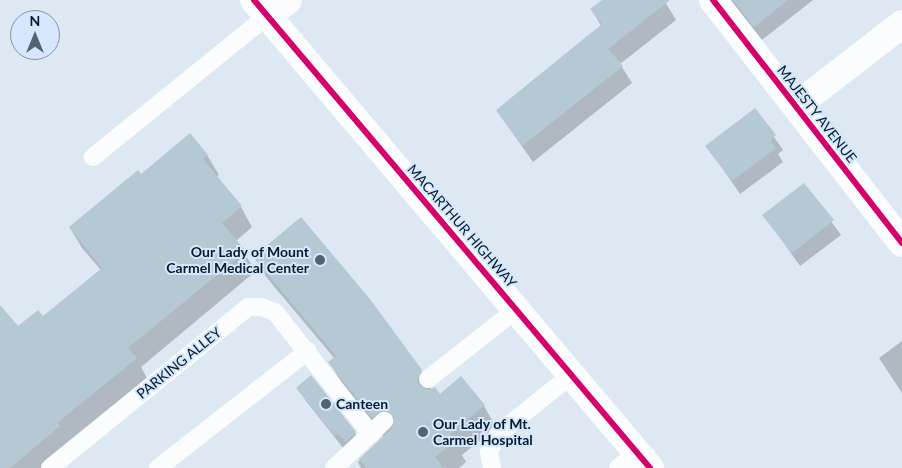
<!DOCTYPE html>
<html>
<head>
<meta charset="utf-8">
<style>
  body { margin:0 }
  #map { position:relative; width:902px; height:468px; overflow:hidden; background:#dde8f3; font-family:Lato,sans-serif }
  div>[style] { position:absolute }
  .shadow>* { inset:0; background:#0003 }
  .building>* { inset:0; background:#b5c9d4 }
  .lane>* { height:18px; margin:-9px; padding:0 9px; transform-origin:9px; border-radius:9px; background:#fafcfd }
  .street>* { height:28px; margin:-14px; padding:0 14px; transform-origin:14px; border-radius:14px; background:#fafcfd }
  .highway>* { height:28px; margin:-14px; padding:0 14px; transform-origin:14px; border-radius:14px; background:#fafcfd }
  .cycleway>* { height:6px; margin:-3px; padding:0 3px; transform-origin:3px; border-radius:3px; background:#d6006c }
  .dots>* { width:14px; height:14px; translate:-50% -50%; box-sizing:border-box; border:2px solid #d4e7fc; border-radius:50% }
  span { translate:-50% -50%; white-space:nowrap; text-align:center; line-height:1.15; -webkit-text-stroke:4px #d4e7fc; paint-order:stroke }
  .street-label { font-size:14px; color:#081b2d }
  .poi-label { font-size:14px; color:#081b2d; font-weight:700 }
  .right { translate:-100% -50%; text-align:right }
  .left { translate:0 -50%; text-align:left }
  .north { position:absolute; left:10px; top:10px; width:50px; height:50px; box-sizing:border-box; background:#d4e7fc; border:1px solid #8295a9; border-radius:50%; rotate:0deg; font-size:14px; font-weight:700; line-height:20px; text-align:center; color:#081b2d }
  .north::after { content:''; display:block; margin:auto; width:18px; height:22px; background:#536372; clip-path:polygon(50% 0,100% 100%,50% 72%,0 100%) }
</style>
</head>
<body>
<div id="map">
  <div class="shadow">
    <i style="clip-path:polygon(604px 0,664px 0,676px 20px,620px 64px,632px 83px,533px 162px,497px 111px,601px 26px,592px 10px)"></i>
    <i style="clip-path:polygon(730px 0,813px 0,762px 40px)"></i>
    <i style="clip-path:polygon(755px 110px,783px 150px,778px 154px,783px 162px,740px 194px,707px 146px)"></i>
    <i style="clip-path:polygon(207px 155px,219px 175px,216px 177px,241px 207px,252px 227px,236px 241px,256px 271px,141px 367px,147px 378px,46px 468px,0 468px,0 307px,18px 328px,43px 318px,101px 270px,82px 248px,70px 228px,141px 176px)"></i>
    <i style="clip-path:polygon(804px 184px,841px 235px,800px 266px,764px 215px)"></i>
    <i style="clip-path:polygon(255px 258px,421px 371px,432px 390px,439px 396px,461px 378px,484px 406px,496px 427px,462px 455px,466px 462px,459px 468px,361px 468px,358px 462px,384px 437px,342px 383px,330px 363px,335px 359px,267px 278px)"></i>
    <i style="clip-path:polygon(902px 341px,902px 393px,879px 358px)"></i>
    <i style="clip-path:polygon(311px 377px,355px 433px,363px 447px,351px 458px,306px 401px,298px 388px)"></i>
  </div>
  <div class="building">
    <i style="clip-path:polygon(602px 0,670px 0,608px 49px,623px 66px,522px 146px,496px 110px,602px 24px,590px 9px)"></i>
    <i style="clip-path:polygon(733px 0,788px 0,754px 27px)"></i>
    <i style="clip-path:polygon(755px 108px,776px 135px,770px 140px,776px 148px,732px 181px,705px 146px)"></i>
    <i style="clip-path:polygon(190px 133px,208px 155px,203px 159px,242px 206px,222px 223px,246px 251px,128px 348px,137px 358px,57px 423px,60px 426px,10px 468px,0 468px,0 305px,18px 326px,38px 310px,43px 316px,102px 268px,69px 227px,138px 170px,141px 174px)"></i>
    <i style="clip-path:polygon(804px 183px,834px 220px,792px 253px,762px 215px)"></i>
    <i style="clip-path:polygon(301px 217px,370px 299px,422px 370px,417px 380px,420px 386px,429px 390px,435px 387px,440px 394px,461px 376px,485px 405px,450px 434px,455px 441px,435px 457px,444px 468px,367px 468px,359px 459px,391px 429px,394px 418px,388px 411px,382px 411px,372px 418px,328px 362px,336px 356px,253px 257px)"></i>
    <i style="clip-path:polygon(311px 375px,356px 432px,346px 442px,338px 434px,335px 436px,296px 388px)"></i>
  </div>
  <div class="lane">
    <i style="left:93px;top:157px;width:224px;rotate:-39deg"></i>
    <i style="left:428px;top:379px;width:113px;rotate:-38.2deg"></i>
    <i style="left:50px;top:468px;width:255px;rotate:-39.1deg"></i>
    <i style="left:248px;top:307px;width:13px"></i>
    <i style="left:261px;top:307px;width:15px;rotate:20deg"></i>
    <i style="left:275px;top:312px;width:155px;rotate:51.8deg"></i>
    <i style="left:158px;top:468px;width:190px;rotate:-38deg"></i>
    <i style="left:334px;top:468px;width:69px;rotate:-43.2deg"></i>
    <i style="left:492px;top:468px;width:16px;rotate:-101deg"></i>
    <i style="left:489px;top:452px;width:20px;rotate:-63deg"></i>
    <i style="left:498px;top:434px;width:94px;rotate:-38.9deg"></i>
    <i style="left:618px;top:468px;width:25px;rotate:-40deg"></i>
  </div>
  <div class="street">
    <i style="left:713px;top:0;width:308px;rotate:52.1deg"></i>
    <i style="left:267px;top:16px;width:26px;rotate:-37deg"></i>
    <i style="left:796px;top:106px;width:134px;rotate:-37.7deg"></i>
  </div>
  <div class="highway">
    <i style="left:254px;top:0;width:613px;rotate:49.76deg"></i>
  </div>
  <div class="cycleway">
    <i style="left:254px;top:0;width:613px;rotate:49.76deg"></i>
    <i style="left:713px;top:0;width:308px;rotate:52.1deg"></i>
  </div>
  <div class="dots">
    <i style="left:320px;top:260px;background:#536372"></i>
    <i style="left:326px;top:404px;background:#536372"></i>
    <i style="left:423px;top:432px;background:#536372"></i>
  </div>
  <div class="street-label">
    <span style="left:817px;top:114px;rotate:52deg">MAJESTY AVENUE</span>
    <span style="left:462px;top:226px;rotate:49deg">MACARTHUR HIGHWAY</span>
    <span style="left:179px;top:363px;rotate:-39deg">PARKING ALLEY</span>
  </div>
  <div class="poi-label">
    <span class="right" style="left:309px;top:260px">Our Lady of Mount<br>Carmel Medical Center</span>
    <span class="left" style="left:336px;top:404px">Canteen</span>
    <span class="left" style="left:433px;top:432px">Our Lady of Mt.<br>Carmel Hospital</span>
  </div>
  <div class="north">N</div>
</div>
</body>
</html>
